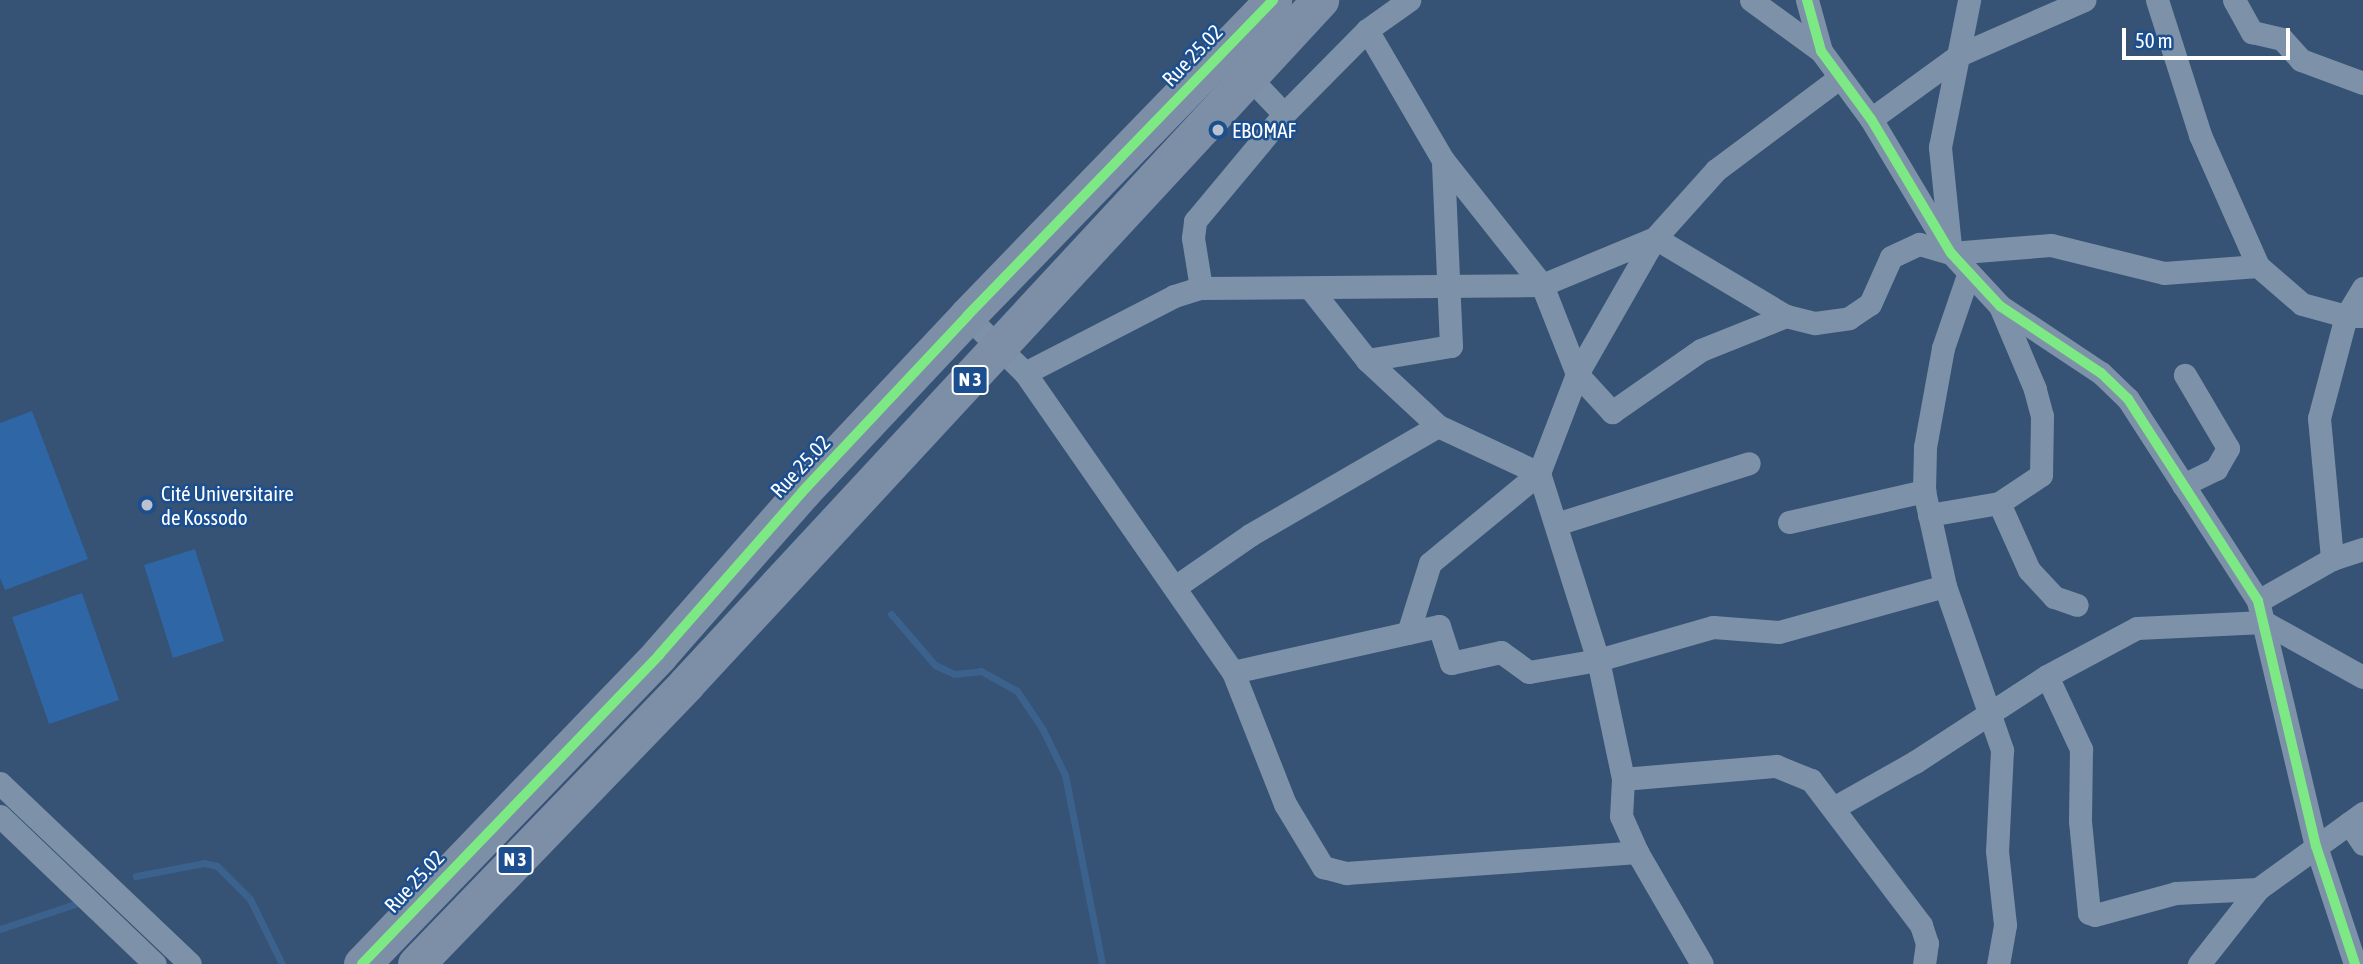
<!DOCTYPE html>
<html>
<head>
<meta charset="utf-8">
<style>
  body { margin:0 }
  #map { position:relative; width:2363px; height:964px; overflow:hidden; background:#365274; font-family:"Asap Condensed",sans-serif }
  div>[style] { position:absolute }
  .green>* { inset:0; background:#2f66a5 }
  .stream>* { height:7px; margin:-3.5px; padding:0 3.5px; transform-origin:3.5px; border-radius:3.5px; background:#3b618d }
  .street>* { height:23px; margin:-11.5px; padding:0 11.5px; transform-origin:11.5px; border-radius:11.5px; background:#7d92a8 }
  .primary>* { height:37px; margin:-18.5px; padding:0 18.5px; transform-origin:18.5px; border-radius:18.5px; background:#7d8ea7 }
  .cycleway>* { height:10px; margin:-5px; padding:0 5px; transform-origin:5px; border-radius:5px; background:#7ce984 }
  .dots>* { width:19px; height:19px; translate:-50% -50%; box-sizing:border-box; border:4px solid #1b4f8f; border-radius:50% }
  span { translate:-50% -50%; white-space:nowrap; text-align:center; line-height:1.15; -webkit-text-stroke:5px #1b4f8f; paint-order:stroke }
  .shield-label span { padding:2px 5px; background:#1b4f8f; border:2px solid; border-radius:5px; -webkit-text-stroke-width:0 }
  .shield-label { font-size:19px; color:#fff; font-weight:700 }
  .street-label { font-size:21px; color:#fff }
  .poi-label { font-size:21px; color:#fff }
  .left { translate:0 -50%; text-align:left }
  .scale { position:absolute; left:2122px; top:28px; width:168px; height:32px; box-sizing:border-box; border:4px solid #fff; border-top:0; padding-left:9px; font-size:21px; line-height:24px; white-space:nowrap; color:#fff; -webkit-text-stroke:5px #1b4f8f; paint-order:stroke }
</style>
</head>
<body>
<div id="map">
  <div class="green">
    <i style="clip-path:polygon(32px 411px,88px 559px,5px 590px,0 578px,0 423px)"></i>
    <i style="clip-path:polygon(195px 549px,224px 641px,173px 658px,144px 565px)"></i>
    <i style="clip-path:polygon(82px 593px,119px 700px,49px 724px,12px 617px)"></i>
  </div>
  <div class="stream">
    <i style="left:891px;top:614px;width:67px;rotate:49.2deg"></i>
    <i style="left:935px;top:665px;width:21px;rotate:25deg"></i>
    <i style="left:954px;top:674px;width:27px;rotate:-6deg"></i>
    <i style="left:981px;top:671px;width:41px;rotate:29.1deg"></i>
    <i style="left:1017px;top:691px;width:45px;rotate:56deg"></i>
    <i style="left:1042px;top:728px;width:52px;rotate:63.9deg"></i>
    <i style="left:1065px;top:775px;width:193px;rotate:78.9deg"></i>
    <i style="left:136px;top:876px;width:69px;rotate:-10.8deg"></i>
    <i style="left:204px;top:863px;width:13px;rotate:13deg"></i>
    <i style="left:217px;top:866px;width:47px;rotate:45deg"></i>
    <i style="left:250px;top:899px;width:72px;rotate:63.8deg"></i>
    <i style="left:0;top:929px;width:85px;rotate:-18.4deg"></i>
  </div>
  <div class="street">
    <i style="left:1751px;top:0;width:87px;rotate:36.1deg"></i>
    <i style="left:1807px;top:0;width:53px;rotate:74.6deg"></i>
    <i style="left:1821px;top:51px;width:84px;rotate:53.7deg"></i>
    <i style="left:1871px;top:119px;width:156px;rotate:59.2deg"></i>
    <i style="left:1951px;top:253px;width:72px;rotate:47.2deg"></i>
    <i style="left:2000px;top:306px;width:121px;rotate:33.6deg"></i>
    <i style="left:2101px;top:373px;width:37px;rotate:44deg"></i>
    <i style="left:2128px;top:399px;width:240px;rotate:57.2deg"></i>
    <i style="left:2258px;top:601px;width:252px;rotate:76.7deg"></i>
    <i style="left:2316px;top:846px;width:124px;rotate:71.7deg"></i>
    <i style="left:2157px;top:0;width:142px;rotate:72.3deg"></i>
    <i style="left:2200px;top:135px;width:143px;rotate:66.1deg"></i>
    <i style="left:2258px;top:266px;width:58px;rotate:40.8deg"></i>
    <i style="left:2302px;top:304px;width:46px;rotate:15.3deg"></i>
    <i style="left:2346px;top:316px;width:106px;rotate:104.8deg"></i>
    <i style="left:2319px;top:418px;width:142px;rotate:84.7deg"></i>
    <i style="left:2332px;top:559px;width:85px;rotate:150.4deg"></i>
    <i style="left:2234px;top:0;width:37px;rotate:61deg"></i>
    <i style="left:2252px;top:32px;width:31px;rotate:13deg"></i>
    <i style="left:2282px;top:39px;width:28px;rotate:48deg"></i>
    <i style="left:2301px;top:60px;width:66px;rotate:20.4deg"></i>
    <i style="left:1367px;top:30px;width:151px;rotate:59.7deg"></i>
    <i style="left:1443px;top:160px;width:159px;rotate:51.6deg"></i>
    <i style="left:1542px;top:285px;width:96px;rotate:68.5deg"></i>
    <i style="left:1577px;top:374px;width:52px;rotate:47.4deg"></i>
    <i style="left:1612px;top:412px;width:108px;rotate:-34.9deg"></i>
    <i style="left:1701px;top:350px;width:92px;rotate:-21.8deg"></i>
    <i style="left:1249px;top:77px;width:51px;rotate:46.6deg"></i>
    <i style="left:1871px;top:119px;width:109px;rotate:-36deg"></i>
    <i style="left:1959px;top:55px;width:137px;rotate:-23.7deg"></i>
    <i style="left:1655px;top:238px;width:152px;rotate:30.8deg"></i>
    <i style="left:1786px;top:316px;width:30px;rotate:14deg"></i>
    <i style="left:1815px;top:323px;width:34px;rotate:-8deg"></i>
    <i style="left:1849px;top:318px;width:25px;rotate:-34deg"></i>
    <i style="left:1870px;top:304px;width:51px;rotate:-65.9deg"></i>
    <i style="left:1891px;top:257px;width:31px;rotate:-25deg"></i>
    <i style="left:1919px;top:244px;width:33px;rotate:16deg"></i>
    <i style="left:1951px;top:253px;width:100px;rotate:-4.6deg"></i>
    <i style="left:2051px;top:245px;width:116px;rotate:13.9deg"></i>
    <i style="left:2164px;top:273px;width:94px;rotate:-4.3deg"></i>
    <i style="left:1950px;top:246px;width:100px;rotate:-95.8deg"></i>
    <i style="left:1940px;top:147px;width:150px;rotate:-78.8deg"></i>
    <i style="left:1968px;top:275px;width:77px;rotate:108.9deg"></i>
    <i style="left:1943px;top:348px;width:101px;rotate:100.3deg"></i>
    <i style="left:1925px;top:447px;width:44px;rotate:91.3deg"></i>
    <i style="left:1924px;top:491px;width:97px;rotate:77.5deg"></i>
    <i style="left:1945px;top:586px;width:174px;rotate:70.8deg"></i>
    <i style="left:2002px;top:750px;width:101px;rotate:92.8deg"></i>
    <i style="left:1997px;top:851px;width:74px;rotate:83.8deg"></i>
    <i style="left:2005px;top:925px;width:40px;rotate:100deg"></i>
    <i style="left:1201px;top:288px;width:51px;rotate:-99.1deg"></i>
    <i style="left:1193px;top:238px;width:17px;rotate:-83deg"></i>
    <i style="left:1195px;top:221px;width:139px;rotate:-50.2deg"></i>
    <i style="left:1284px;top:114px;width:118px;rotate:-45.3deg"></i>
    <i style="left:1367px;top:30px;width:52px;rotate:-35.5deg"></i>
    <i style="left:1310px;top:288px;width:92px;rotate:51.6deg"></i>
    <i style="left:1367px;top:360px;width:97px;rotate:42.9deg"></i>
    <i style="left:1438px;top:426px;width:111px;rotate:25deg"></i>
    <i style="left:1539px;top:473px;width:196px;rotate:72.5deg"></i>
    <i style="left:1598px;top:660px;width:122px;rotate:78.1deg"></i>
    <i style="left:1623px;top:779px;width:37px;rotate:93deg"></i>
    <i style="left:1621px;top:816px;width:39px;rotate:66deg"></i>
    <i style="left:1637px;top:852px;width:129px;rotate:59.9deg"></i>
    <i style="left:2363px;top:288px;width:33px;rotate:121deg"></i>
    <i style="left:2346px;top:316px;width:17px"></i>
    <i style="left:967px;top:316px;width:81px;rotate:44.5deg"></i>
    <i style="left:1025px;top:373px;width:364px;rotate:55.2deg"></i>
    <i style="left:1233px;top:672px;width:142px;rotate:68.5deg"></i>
    <i style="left:1285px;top:804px;width:74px;rotate:58.9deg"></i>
    <i style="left:1323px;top:867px;width:24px;rotate:15deg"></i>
    <i style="left:1346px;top:873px;width:292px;rotate:-4.1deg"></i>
    <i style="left:1367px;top:360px;width:85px;rotate:-9.5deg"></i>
    <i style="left:1451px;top:346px;width:186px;rotate:-92.5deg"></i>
    <i style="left:1025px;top:373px;width:168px;rotate:-27.3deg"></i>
    <i style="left:1174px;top:296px;width:28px;rotate:-17deg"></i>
    <i style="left:1201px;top:288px;width:341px;rotate:-0.5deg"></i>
    <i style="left:1542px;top:285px;width:122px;rotate:-22.6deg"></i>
    <i style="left:2183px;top:485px;width:37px;rotate:-26deg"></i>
    <i style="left:2216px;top:469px;width:24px;rotate:-60deg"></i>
    <i style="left:2228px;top:448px;width:85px;rotate:-120.5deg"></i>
    <i style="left:1999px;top:503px;width:73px;rotate:65.9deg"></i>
    <i style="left:2029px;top:570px;width:37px;rotate:47deg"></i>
    <i style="left:2054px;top:597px;width:24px;rotate:19deg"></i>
    <i style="left:1929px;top:515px;width:71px;rotate:-9.7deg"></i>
    <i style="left:1999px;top:503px;width:50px;rotate:-33.7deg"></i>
    <i style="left:2041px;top:475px;width:59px;rotate:-89deg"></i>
    <i style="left:2042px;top:416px;width:28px;rotate:-105deg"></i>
    <i style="left:2035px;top:389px;width:90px;rotate:-112.9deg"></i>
    <i style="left:1789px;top:522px;width:139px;rotate:-12.9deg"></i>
    <i style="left:1556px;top:524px;width:202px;rotate:-17.5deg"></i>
    <i style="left:2332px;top:559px;width:33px;rotate:-18deg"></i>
    <i style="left:1175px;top:587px;width:91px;rotate:-34.7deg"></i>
    <i style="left:1250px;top:535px;width:217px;rotate:-30.1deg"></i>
    <i style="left:1408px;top:633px;width:73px;rotate:-72.6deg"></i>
    <i style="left:1430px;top:563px;width:141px;rotate:-39.5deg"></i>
    <i style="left:1539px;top:473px;width:106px;rotate:-69deg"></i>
    <i style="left:1577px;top:374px;width:157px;rotate:-60.2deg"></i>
    <i style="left:1655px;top:238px;width:91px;rotate:-48.1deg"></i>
    <i style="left:1716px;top:170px;width:154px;rotate:-36.8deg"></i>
    <i style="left:1233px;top:672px;width:211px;rotate:-12.6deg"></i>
    <i style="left:1439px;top:626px;width:39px;rotate:72deg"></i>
    <i style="left:1451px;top:663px;width:51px;rotate:-12.4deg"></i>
    <i style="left:1501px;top:652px;width:34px;rotate:36deg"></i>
    <i style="left:1529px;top:672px;width:70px;rotate:-9.9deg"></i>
    <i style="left:1598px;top:660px;width:120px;rotate:-16deg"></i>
    <i style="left:1713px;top:627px;width:66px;rotate:4.3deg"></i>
    <i style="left:1779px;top:632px;width:172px;rotate:-15.5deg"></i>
    <i style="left:2047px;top:676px;width:81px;rotate:65deg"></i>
    <i style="left:2081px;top:749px;width:72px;rotate:90.8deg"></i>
    <i style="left:2080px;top:821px;width:92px;rotate:84.4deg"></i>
    <i style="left:2089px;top:913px;width:6px;rotate:18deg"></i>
    <i style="left:2095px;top:915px;width:84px;rotate:-15.2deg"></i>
    <i style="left:2176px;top:893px;width:82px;rotate:-2.8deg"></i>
    <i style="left:1623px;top:779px;width:154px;rotate:-4.9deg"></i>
    <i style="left:1776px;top:766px;width:38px;rotate:22deg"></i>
    <i style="left:1811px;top:780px;width:182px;rotate:52.8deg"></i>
    <i style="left:1921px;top:925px;width:19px;rotate:72deg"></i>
    <i style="left:1927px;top:943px;width:21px;rotate:98deg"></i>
    <i style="left:0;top:783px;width:262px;rotate:43.6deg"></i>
    <i style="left:1835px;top:807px;width:92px;rotate:-29.4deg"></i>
    <i style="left:1915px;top:762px;width:158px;rotate:-33.1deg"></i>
    <i style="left:2047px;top:676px;width:102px;rotate:-28.1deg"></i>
    <i style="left:2137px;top:628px;width:127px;rotate:-2.7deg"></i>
    <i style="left:2264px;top:622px;width:113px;rotate:29.1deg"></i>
    <i style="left:0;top:816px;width:214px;rotate:43.7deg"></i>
    <i style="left:2349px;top:823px;width:25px;rotate:56deg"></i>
    <i style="left:2199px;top:964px;width:95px;rotate:-51.8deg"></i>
    <i style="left:2258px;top:889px;width:130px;rotate:-35.9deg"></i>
  </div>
  <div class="primary">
    <i style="left:362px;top:964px;width:429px;rotate:-46.1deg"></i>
    <i style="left:659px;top:655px;width:217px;rotate:-48.7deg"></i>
    <i style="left:802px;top:492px;width:241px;rotate:-46.8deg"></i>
    <i style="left:967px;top:316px;width:440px;rotate:-45.9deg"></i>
    <i style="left:416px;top:964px;width:389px;rotate:-46deg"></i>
    <i style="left:686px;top:684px;width:933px;rotate:-47.17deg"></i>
  </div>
  <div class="cycleway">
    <i style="left:1807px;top:0;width:53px;rotate:74.6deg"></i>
    <i style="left:1821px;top:51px;width:84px;rotate:53.7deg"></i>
    <i style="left:1871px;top:119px;width:156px;rotate:59.2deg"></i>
    <i style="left:1951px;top:253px;width:72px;rotate:47.2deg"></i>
    <i style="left:2000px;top:306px;width:121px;rotate:33.6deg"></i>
    <i style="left:2101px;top:373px;width:37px;rotate:44deg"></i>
    <i style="left:2128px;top:399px;width:240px;rotate:57.2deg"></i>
    <i style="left:2258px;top:601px;width:252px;rotate:76.7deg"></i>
    <i style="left:2316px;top:846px;width:124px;rotate:71.7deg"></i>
    <i style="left:362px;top:964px;width:429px;rotate:-46.1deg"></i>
    <i style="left:659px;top:655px;width:217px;rotate:-48.7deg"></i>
    <i style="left:802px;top:492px;width:241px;rotate:-46.8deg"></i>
    <i style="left:967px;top:316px;width:440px;rotate:-45.9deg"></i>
  </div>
  <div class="dots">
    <i style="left:1218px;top:130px;background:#b9c2ce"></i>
    <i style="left:147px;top:505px;background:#b9c2ce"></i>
  </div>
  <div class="shield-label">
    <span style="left:970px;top:380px">N 3</span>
    <span style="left:515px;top:860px">N 3</span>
  </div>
  <div class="street-label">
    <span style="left:1192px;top:55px;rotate:-46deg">Rue 25.02</span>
    <span style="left:800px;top:466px;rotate:-47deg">Rue 25.02</span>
    <span style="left:414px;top:881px;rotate:-47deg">Rue 25.02</span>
  </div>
  <div class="poi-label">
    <span class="left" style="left:1232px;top:130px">EBOMAF</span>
    <span class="left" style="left:161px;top:505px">Cité Universitaire<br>de Kossodo</span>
  </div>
  <div class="scale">50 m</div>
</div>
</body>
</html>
